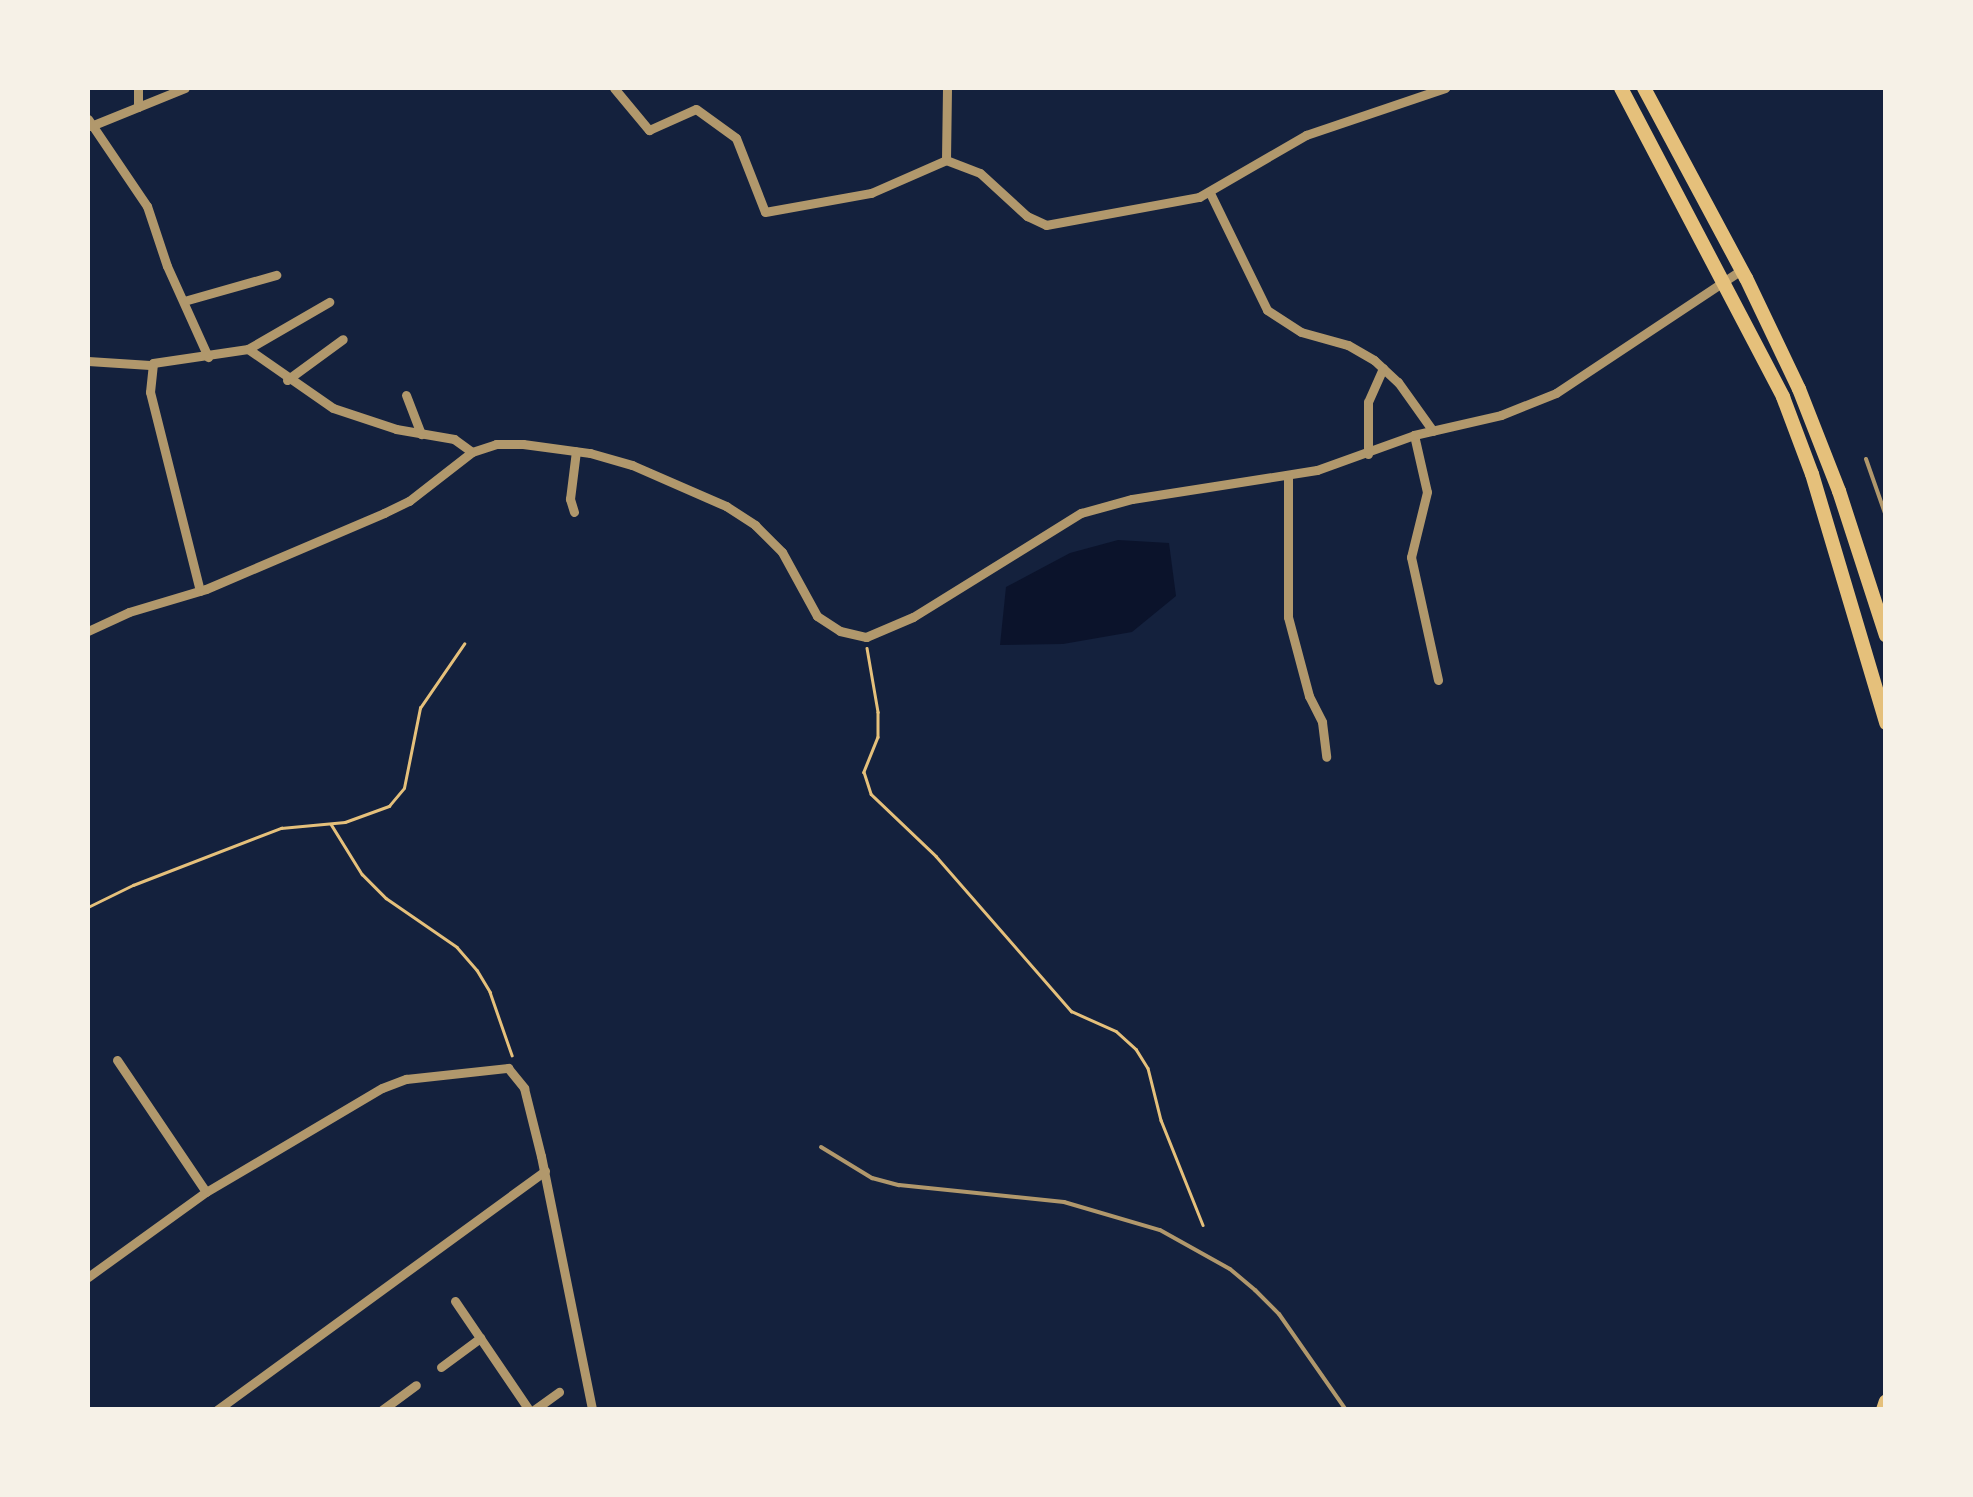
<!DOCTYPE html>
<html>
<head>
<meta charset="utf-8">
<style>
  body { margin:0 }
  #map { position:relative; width:1973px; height:1497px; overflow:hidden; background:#14213d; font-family:Poppins,sans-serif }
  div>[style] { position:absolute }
  .water>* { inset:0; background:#0b132b }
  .path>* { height:2.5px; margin:-1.25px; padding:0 1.25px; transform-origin:1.25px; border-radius:1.25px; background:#e5c07b }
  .service>* { height:4px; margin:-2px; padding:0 2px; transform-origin:2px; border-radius:2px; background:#b1986c }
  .minor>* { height:9px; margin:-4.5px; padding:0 4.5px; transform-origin:4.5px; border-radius:4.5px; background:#b1986c }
  .primary>* { height:14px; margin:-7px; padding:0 7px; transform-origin:7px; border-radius:7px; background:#e5c07b }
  span { translate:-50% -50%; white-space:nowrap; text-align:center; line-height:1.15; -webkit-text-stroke:10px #f6f1e7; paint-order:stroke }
  .frame { position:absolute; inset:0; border:90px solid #f6f1e7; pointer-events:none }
</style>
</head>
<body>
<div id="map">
  <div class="water">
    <i style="clip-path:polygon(1118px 540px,1169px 543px,1176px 596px,1132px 632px,1063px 644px,1000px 645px,1006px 587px,1070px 553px)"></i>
  </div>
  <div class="path">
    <i style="left:867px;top:648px;width:65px;rotate:80.2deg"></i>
    <i style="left:878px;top:712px;width:25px;rotate:90deg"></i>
    <i style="left:878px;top:737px;width:38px;rotate:112deg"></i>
    <i style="left:864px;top:772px;width:23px;rotate:72deg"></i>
    <i style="left:871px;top:794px;width:90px;rotate:43.6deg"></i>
    <i style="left:936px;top:856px;width:206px;rotate:48.9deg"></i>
    <i style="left:1071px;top:1011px;width:49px;rotate:24deg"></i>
    <i style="left:1116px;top:1031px;width:27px;rotate:42deg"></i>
    <i style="left:1136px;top:1049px;width:22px;rotate:58deg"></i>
    <i style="left:1148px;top:1068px;width:54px;rotate:76deg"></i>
    <i style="left:1161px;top:1120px;width:113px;rotate:68.2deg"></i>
    <i style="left:331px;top:824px;width:59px;rotate:58.2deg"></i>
    <i style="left:362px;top:874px;width:34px;rotate:45deg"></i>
    <i style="left:386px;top:898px;width:86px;rotate:34.6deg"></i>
    <i style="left:457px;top:947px;width:30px;rotate:49deg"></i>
    <i style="left:477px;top:970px;width:26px;rotate:59deg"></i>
    <i style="left:490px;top:992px;width:67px;rotate:70.8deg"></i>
    <i style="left:88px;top:907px;width:50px;rotate:-26.1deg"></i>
    <i style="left:133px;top:885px;width:159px;rotate:-21.1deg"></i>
    <i style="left:281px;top:828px;width:64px;rotate:-5.4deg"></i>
    <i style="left:345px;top:822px;width:47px;rotate:-20deg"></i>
    <i style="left:389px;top:806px;width:23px;rotate:-50deg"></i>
    <i style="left:404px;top:788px;width:82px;rotate:-78.7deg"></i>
    <i style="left:420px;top:708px;width:78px;rotate:-55.5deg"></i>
  </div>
  <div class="service">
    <i style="left:1866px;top:459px;width:60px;rotate:70.7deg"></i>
    <i style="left:821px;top:1147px;width:60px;rotate:31.3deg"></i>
    <i style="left:872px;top:1178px;width:28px;rotate:15deg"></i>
    <i style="left:899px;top:1185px;width:166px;rotate:5.9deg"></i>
    <i style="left:1064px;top:1202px;width:100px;rotate:16.3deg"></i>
    <i style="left:1160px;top:1230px;width:80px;rotate:29.1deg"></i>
    <i style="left:1230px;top:1269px;width:33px;rotate:40deg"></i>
    <i style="left:1255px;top:1290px;width:34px;rotate:45deg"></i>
    <i style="left:1279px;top:1314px;width:117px;rotate:55.1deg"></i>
  </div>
  <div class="minor">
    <i style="left:138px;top:88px;width:19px;rotate:90deg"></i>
    <i style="left:614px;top:88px;width:55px;rotate:50.2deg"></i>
    <i style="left:649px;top:130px;width:51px;rotate:-24.1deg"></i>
    <i style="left:696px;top:109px;width:49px;rotate:35.9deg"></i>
    <i style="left:736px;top:138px;width:79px;rotate:68.6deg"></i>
    <i style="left:765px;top:212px;width:108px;rotate:-10.2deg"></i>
    <i style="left:871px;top:193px;width:82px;rotate:-23.7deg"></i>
    <i style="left:946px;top:160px;width:72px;rotate:-89.2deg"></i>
    <i style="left:88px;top:119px;width:105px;rotate:55.9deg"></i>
    <i style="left:147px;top:206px;width:63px;rotate:71.6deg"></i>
    <i style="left:167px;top:266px;width:100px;rotate:65.7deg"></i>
    <i style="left:91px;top:126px;width:101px;rotate:-22deg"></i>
    <i style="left:946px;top:160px;width:36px;rotate:21deg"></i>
    <i style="left:980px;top:173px;width:64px;rotate:42.5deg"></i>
    <i style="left:1027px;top:216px;width:21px;rotate:25deg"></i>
    <i style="left:1046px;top:225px;width:156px;rotate:-10.4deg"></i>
    <i style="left:1199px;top:197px;width:124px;rotate:-30.1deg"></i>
    <i style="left:1306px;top:135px;width:147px;rotate:-18.7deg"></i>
    <i style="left:1210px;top:193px;width:130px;rotate:64deg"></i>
    <i style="left:1267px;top:310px;width:40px;rotate:32.9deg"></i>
    <i style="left:1301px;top:332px;width:49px;rotate:15.5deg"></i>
    <i style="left:1348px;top:345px;width:30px;rotate:30deg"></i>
    <i style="left:1374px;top:360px;width:33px;rotate:43deg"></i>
    <i style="left:1398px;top:382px;width:60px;rotate:54.5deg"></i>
    <i style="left:184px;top:301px;width:96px;rotate:-15.8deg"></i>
    <i style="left:248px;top:349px;width:94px;rotate:-30.1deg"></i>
    <i style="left:88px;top:361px;width:62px;rotate:3.7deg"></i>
    <i style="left:287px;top:380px;width:69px;rotate:-36.2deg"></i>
    <i style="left:406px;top:395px;width:42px;rotate:69deg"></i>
    <i style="left:1414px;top:435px;width:58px;rotate:77.2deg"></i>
    <i style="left:1427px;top:492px;width:67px;rotate:103.8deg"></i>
    <i style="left:1411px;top:557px;width:126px;rotate:77.6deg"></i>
    <i style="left:1368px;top:454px;width:52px;rotate:-90deg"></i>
    <i style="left:1368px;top:402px;width:37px;rotate:-66deg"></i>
    <i style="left:1288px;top:476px;width:141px;rotate:90deg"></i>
    <i style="left:1288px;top:617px;width:82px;rotate:75.1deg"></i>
    <i style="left:1309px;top:696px;width:29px;rotate:63deg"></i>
    <i style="left:1322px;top:722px;width:35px;rotate:83deg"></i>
    <i style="left:574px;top:512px;width:14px;rotate:-107deg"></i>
    <i style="left:570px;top:499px;width:48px;rotate:-82.9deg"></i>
    <i style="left:200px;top:591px;width:205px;rotate:-104.1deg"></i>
    <i style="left:150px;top:392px;width:29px;rotate:-84deg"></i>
    <i style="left:153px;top:363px;width:96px;rotate:-8.4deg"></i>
    <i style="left:248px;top:349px;width:103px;rotate:34.8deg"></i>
    <i style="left:333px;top:408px;width:66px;rotate:18.4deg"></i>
    <i style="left:396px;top:429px;width:59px;rotate:9.8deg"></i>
    <i style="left:454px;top:439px;width:22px;rotate:36deg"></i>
    <i style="left:88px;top:631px;width:45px;rotate:-24.9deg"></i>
    <i style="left:129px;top:612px;width:80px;rotate:-16.6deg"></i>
    <i style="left:206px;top:589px;width:194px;rotate:-23.1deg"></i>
    <i style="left:384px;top:513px;width:28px;rotate:-26deg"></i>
    <i style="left:409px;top:501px;width:80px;rotate:-37.9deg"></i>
    <i style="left:472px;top:452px;width:25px;rotate:-18deg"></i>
    <i style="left:496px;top:444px;width:27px"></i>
    <i style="left:523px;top:444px;width:68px;rotate:7.7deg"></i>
    <i style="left:590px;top:453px;width:44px;rotate:15.9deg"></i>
    <i style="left:632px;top:465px;width:103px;rotate:23.6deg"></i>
    <i style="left:726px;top:506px;width:35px;rotate:33deg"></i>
    <i style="left:755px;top:525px;width:38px;rotate:45deg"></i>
    <i style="left:782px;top:552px;width:73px;rotate:61.3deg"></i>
    <i style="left:817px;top:616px;width:27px;rotate:33deg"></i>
    <i style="left:840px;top:631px;width:27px;rotate:13deg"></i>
    <i style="left:866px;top:637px;width:51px;rotate:-23.1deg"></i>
    <i style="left:913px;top:617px;width:198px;rotate:-31.8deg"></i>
    <i style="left:1081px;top:513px;width:53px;rotate:-15.4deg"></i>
    <i style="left:1132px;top:499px;width:187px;rotate:-8.9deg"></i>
    <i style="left:1317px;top:470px;width:103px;rotate:-19.8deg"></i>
    <i style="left:1414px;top:435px;width:89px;rotate:-12.9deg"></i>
    <i style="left:1501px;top:415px;width:59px;rotate:-21.8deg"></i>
    <i style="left:1556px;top:393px;width:222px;rotate:-33.6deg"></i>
    <i style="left:117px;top:1060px;width:159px;rotate:56deg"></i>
    <i style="left:88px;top:1277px;width:145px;rotate:-35.8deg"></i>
    <i style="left:206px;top:1192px;width:204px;rotate:-30.6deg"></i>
    <i style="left:382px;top:1088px;width:26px;rotate:-21deg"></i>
    <i style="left:406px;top:1079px;width:103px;rotate:-6.2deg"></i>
    <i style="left:508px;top:1068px;width:26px;rotate:51deg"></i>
    <i style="left:524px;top:1088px;width:70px;rotate:76deg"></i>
    <i style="left:541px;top:1156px;width:259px;rotate:78.6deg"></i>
    <i style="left:455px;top:1301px;width:132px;rotate:55.8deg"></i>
    <i style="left:441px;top:1367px;width:49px;rotate:-36.6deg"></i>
    <i style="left:217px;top:1410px;width:406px;rotate:-36.1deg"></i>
    <i style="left:382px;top:1410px;width:42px;rotate:-36.3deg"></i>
    <i style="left:534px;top:1410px;width:31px;rotate:-36deg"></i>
  </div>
  <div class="primary">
    <i style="left:1621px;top:88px;width:349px;rotate:62.3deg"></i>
    <i style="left:1783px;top:397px;width:82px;rotate:69.4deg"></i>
    <i style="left:1812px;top:474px;width:260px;rotate:73.4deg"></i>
    <i style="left:1644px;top:88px;width:216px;rotate:61.8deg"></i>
    <i style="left:1746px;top:278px;width:123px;rotate:64.5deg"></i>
    <i style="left:1799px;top:389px;width:110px;rotate:68.6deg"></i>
    <i style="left:1839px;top:491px;width:152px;rotate:72deg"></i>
    <i style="left:1883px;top:1410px;width:9px;rotate:-72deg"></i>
  </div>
  <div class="frame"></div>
</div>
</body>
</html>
